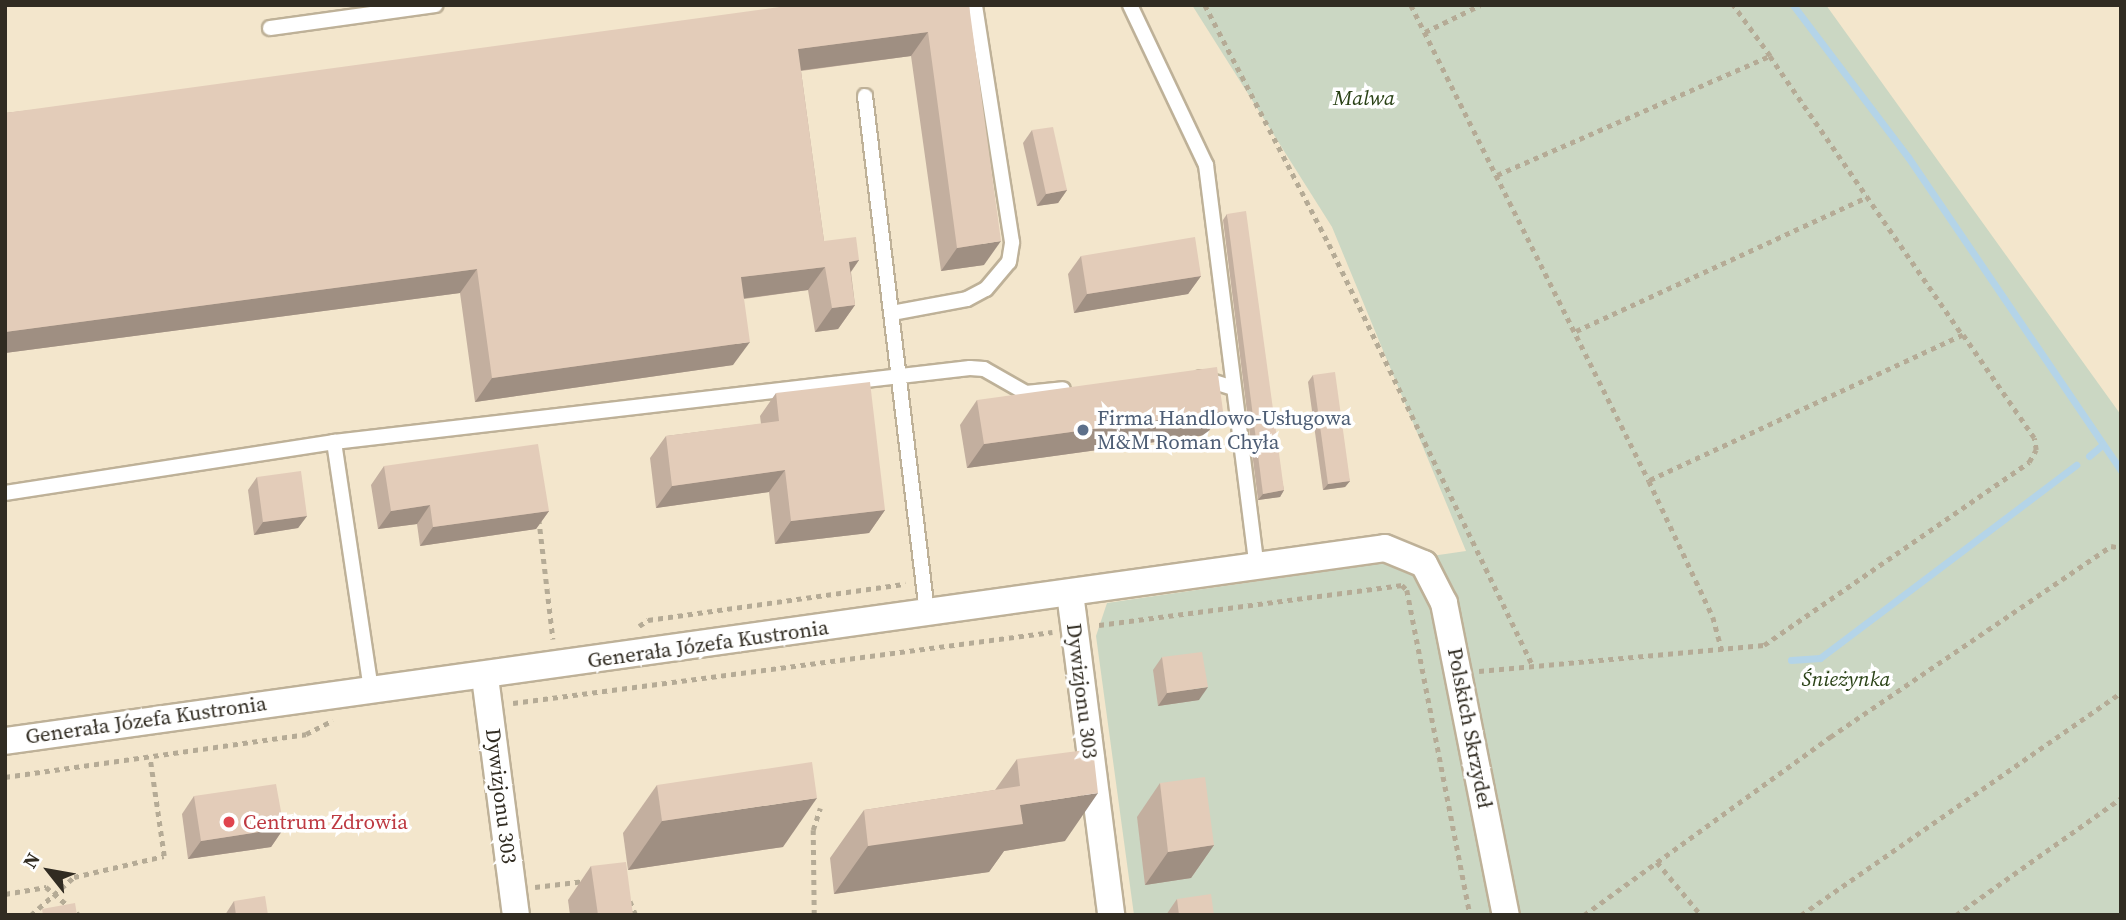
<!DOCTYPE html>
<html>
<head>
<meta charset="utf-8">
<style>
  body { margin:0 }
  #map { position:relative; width:2126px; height:920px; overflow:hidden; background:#f3e6cc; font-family:"Source Serif 4",serif }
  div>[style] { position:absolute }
  .green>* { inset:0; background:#cbd7c3 }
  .stream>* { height:7px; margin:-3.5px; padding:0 3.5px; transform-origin:3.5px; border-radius:3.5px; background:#b4d4e8 }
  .path>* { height:4.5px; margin-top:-2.25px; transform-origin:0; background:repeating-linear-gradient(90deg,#b5ab96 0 5px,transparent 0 10px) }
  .roads { filter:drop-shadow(2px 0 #beb198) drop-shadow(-2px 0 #beb198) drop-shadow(0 2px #beb198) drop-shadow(0 -2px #beb198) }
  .service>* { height:14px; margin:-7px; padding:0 7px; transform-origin:7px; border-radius:7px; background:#fff }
  .minor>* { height:26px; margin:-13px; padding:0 13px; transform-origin:13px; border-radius:13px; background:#fff }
  .wall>* { inset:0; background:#c3af9f }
  .shaded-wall>* { inset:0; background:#9f8f82 }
  .building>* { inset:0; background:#e3ccb9 }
  .dots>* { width:19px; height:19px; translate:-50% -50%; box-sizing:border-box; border:4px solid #fff; border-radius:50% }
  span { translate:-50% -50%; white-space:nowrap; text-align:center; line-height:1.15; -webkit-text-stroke:7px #fff; paint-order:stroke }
  .park-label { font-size:21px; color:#2a4216; font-style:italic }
  .service-label { font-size:21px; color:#4e5e75 }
  .left { translate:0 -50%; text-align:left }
  .street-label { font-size:21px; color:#312c22 }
  .health-label { font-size:21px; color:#be3a42 }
  .frame { position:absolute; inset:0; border:7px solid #312c22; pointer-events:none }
  .north { position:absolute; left:14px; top:836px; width:70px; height:70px; -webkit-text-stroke:5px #fff; paint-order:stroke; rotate:301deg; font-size:19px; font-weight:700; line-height:28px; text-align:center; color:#312c22 }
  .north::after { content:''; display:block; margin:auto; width:24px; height:32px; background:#312c22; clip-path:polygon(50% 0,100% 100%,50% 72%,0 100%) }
</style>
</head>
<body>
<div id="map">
  <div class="green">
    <i style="clip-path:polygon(1192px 5px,1826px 5px,2121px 415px,2121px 915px,1134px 915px,1096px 636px,1107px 603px,1466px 551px,1332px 227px)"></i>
  </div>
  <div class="stream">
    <i style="left:1793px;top:5px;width:191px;rotate:52.9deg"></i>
    <i style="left:1908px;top:157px;width:379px;rotate:55.8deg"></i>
    <i style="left:2089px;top:456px;width:17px;rotate:-40deg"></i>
    <i style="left:1791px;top:660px;width:29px;rotate:-4deg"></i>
    <i style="left:1820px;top:658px;width:321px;rotate:-37deg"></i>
  </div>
  <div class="path">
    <i style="left:1205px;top:5px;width:269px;rotate:62.6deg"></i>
    <i style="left:1329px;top:244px;width:466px;rotate:64.2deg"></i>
    <i style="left:1411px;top:5px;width:532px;rotate:63.43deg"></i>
    <i style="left:1649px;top:481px;width:150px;rotate:64.8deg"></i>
    <i style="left:1713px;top:617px;width:35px;rotate:75deg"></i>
    <i style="left:1425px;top:32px;width:61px;rotate:-26.1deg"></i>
    <i style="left:1770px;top:56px;width:338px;rotate:55.4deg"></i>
    <i style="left:1497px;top:175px;width:298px;rotate:-23.6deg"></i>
    <i style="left:1770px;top:56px;width:63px;rotate:-126deg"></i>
    <i style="left:1576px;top:331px;width:321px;rotate:-24.7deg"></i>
    <i style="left:539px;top:519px;width:121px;rotate:83.3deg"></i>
    <i style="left:1099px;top:625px;width:306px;rotate:-7.5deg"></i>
    <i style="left:1402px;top:585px;width:7px;rotate:45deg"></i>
    <i style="left:1407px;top:590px;width:331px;rotate:79deg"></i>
    <i style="left:639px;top:626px;width:11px;rotate:-34deg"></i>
    <i style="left:648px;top:620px;width:260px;rotate:-8deg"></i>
    <i style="left:1479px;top:671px;width:286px;rotate:-5.2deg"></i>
    <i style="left:1764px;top:645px;width:322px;rotate:-34.6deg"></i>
    <i style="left:2029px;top:462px;width:14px;rotate:-60deg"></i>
    <i style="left:2036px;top:450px;width:12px;rotate:-99deg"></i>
    <i style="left:2034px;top:438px;width:125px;rotate:-124.6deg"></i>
    <i style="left:1963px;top:335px;width:346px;rotate:155.1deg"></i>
    <i style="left:513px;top:703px;width:544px;rotate:-7.5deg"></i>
    <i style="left:5px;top:777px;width:304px;rotate:-8.1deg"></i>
    <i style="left:306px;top:734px;width:30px;rotate:-27deg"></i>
    <i style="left:1657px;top:862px;width:69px;rotate:50.3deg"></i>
    <i style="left:535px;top:887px;width:50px;rotate:-6.8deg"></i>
    <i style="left:5px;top:894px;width:42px;rotate:-9.7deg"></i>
    <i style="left:46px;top:887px;width:43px;rotate:40.3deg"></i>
    <i style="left:630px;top:901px;width:15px;rotate:67deg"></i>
    <i style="left:31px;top:915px;width:57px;rotate:-41.5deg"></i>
    <i style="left:74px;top:877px;width:92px;rotate:-13.1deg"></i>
    <i style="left:164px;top:856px;width:98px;rotate:-98.2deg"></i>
    <i style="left:814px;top:915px;width:85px;rotate:-90.7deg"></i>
    <i style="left:813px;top:830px;width:23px;rotate:-72deg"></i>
    <i style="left:1584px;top:915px;width:304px;rotate:-35.9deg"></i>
    <i style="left:1830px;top:737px;width:340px;rotate:-34.2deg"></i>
    <i style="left:2111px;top:546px;width:10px;rotate:11deg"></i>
    <i style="left:1801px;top:915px;width:389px;rotate:-34.8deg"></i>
    <i style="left:1956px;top:915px;width:202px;rotate:-35.3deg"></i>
  </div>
  <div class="roads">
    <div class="service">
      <i style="left:1130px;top:5px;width:177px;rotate:64.6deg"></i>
      <i style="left:1206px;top:165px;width:406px;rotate:82.8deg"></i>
      <i style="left:270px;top:28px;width:167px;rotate:-7.9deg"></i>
      <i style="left:865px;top:96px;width:520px;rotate:83.15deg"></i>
      <i style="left:892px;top:313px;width:76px;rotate:-10.6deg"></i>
      <i style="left:967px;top:299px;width:21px;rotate:-28deg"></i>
      <i style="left:986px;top:289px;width:35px;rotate:-50deg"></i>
      <i style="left:1009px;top:262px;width:20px;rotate:-81deg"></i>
      <i style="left:1012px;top:242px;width:240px;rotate:-98.9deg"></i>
      <i style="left:1201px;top:378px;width:34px;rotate:17deg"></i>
      <i style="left:334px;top:442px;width:251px;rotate:81.5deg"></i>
      <i style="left:5px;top:493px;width:333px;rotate:-8.8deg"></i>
      <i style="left:334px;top:442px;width:640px;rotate:-6.64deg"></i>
      <i style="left:970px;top:368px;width:14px;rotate:4deg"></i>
      <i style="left:984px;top:369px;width:48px;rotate:29.7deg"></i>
      <i style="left:1026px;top:393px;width:37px;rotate:-6deg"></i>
    </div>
    <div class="minor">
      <i style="left:1070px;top:593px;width:325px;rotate:82.7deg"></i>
      <i style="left:485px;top:677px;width:240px;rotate:82.6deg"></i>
      <i style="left:5px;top:741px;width:1393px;rotate:-7.96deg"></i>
      <i style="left:1385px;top:548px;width:42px;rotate:22.3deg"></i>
      <i style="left:1424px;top:564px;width:44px;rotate:62.9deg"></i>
      <i style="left:1444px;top:603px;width:318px;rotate:78.8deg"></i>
    </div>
  </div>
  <div class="wall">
    <i style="clip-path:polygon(969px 5px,984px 265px,941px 271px,911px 56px,801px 71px,824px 241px,859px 260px,851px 272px,855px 305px,838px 329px,815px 332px,808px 290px,744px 299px,733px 365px,475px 402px,460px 293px,5px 353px,5px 113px)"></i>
    <i style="clip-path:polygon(1032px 130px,1067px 190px,1058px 203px,1037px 206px,1023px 143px)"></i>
    <i style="clip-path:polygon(1227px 214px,1284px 490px,1280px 497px,1258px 500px,1223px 220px)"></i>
    <i style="clip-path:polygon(1081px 256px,1201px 276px,1188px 294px,1074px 313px,1068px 274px)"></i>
    <i style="clip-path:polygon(1313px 375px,1350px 481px,1345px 487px,1323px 490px,1308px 382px)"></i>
    <i style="clip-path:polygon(776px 393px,885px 510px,869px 533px,775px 544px,769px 492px,656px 508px,650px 458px,666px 436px,761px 424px,760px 416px)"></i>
    <i style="clip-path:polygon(977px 400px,1206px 435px,967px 468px,960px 425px)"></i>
    <i style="clip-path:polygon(384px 466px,549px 511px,536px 529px,420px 546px,417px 524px,378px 529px,371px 485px)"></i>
    <i style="clip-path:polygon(257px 477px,307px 516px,298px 528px,254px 535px,248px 490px)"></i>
    <i style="clip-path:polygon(1162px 657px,1199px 700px,1158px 706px,1153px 670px)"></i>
    <i style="clip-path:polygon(1017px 759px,1065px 841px,1004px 851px,989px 872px,834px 894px,830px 858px,864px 810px,995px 790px)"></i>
    <i style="clip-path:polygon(1160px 783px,1214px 845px,1191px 878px,1145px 885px,1137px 817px)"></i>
    <i style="clip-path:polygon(657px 785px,783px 847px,628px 870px,623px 833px)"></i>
    <i style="clip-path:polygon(194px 796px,284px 828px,271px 847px,188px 859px,182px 814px)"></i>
    <i style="clip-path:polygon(591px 866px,633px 915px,570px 915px,568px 900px)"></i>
    <i style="clip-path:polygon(1177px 899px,1214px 915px,1166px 915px)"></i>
    <i style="clip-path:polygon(234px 901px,268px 915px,225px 915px)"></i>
  </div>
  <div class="shaded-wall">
    <i style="clip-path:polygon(928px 32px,911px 56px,781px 73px,798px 49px)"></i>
    <i style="clip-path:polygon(1067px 190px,1058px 203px,1037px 206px,1046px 194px)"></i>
    <i style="clip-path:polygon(1001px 241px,984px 265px,941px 271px,957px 248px)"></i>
    <i style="clip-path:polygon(859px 260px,842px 284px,849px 262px)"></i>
    <i style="clip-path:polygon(825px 267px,808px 290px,724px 301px,741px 277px)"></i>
    <i style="clip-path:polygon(477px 269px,460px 293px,5px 353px,5px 332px)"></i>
    <i style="clip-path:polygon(1201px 276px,1188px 294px,1074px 313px,1087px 294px)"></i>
    <i style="clip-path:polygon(855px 305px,838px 329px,815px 332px,832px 308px)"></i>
    <i style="clip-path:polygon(750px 342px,733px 365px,475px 402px,492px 378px)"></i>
    <i style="clip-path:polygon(1223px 411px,1206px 435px,967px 468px,984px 444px)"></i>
    <i style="clip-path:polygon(785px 470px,769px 492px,656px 508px,672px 486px)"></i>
    <i style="clip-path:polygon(1350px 481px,1345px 487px,1323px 490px,1328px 484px)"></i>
    <i style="clip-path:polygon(1284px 490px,1280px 497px,1258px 500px,1263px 494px)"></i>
    <i style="clip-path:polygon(430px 505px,417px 524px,378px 529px,391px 511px)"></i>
    <i style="clip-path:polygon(885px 510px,869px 533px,775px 544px,791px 521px)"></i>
    <i style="clip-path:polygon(549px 511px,536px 529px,420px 546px,433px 527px)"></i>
    <i style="clip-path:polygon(307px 516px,298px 528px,254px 535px,263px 522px)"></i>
    <i style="clip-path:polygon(1208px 687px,1199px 700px,1158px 706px,1167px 693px)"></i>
    <i style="clip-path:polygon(1098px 793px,1065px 841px,1004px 851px,989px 872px,834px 894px,868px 846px,1020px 805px)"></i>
    <i style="clip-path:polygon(817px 798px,783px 847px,628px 870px,662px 821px)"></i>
    <i style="clip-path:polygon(284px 828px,271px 847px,188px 859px,201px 841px)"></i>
    <i style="clip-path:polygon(1214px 845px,1191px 878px,1145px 885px,1168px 852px)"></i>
  </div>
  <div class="building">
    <i style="clip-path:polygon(794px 5px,969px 5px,1001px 241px,957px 248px,928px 32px,798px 49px,824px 241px,856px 237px,859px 260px,849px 262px,855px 305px,832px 308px,825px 267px,741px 277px,750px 342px,492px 378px,477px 269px,5px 332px,5px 113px)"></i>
    <i style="clip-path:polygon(1053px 127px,1067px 190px,1046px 194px,1032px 130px)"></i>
    <i style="clip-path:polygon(1246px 211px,1284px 490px,1263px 494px,1227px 214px)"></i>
    <i style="clip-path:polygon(1195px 237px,1201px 276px,1087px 294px,1081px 256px)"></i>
    <i style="clip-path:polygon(1217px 367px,1223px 411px,984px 444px,977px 400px)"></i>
    <i style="clip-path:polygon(1335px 372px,1350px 481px,1328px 484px,1313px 375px)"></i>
    <i style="clip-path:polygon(870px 382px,885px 510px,791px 521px,785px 470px,672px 486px,666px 436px,779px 421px,776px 393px)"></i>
    <i style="clip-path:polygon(538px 444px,549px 511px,433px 527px,430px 505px,391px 511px,384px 466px)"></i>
    <i style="clip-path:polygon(301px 471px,307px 516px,263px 522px,257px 477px)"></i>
    <i style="clip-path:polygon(1202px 652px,1208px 687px,1167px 693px,1162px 657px)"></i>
    <i style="clip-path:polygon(1093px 749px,1098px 793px,1020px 805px,1023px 824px,868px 846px,864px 810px,1020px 786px,1017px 759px)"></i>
    <i style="clip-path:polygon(812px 762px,817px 798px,662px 821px,657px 785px)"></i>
    <i style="clip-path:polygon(1205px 777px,1214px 845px,1168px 852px,1160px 783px)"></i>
    <i style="clip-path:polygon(276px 784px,284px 828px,201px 841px,194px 796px)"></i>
    <i style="clip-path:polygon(626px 862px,633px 915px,598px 915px,591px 866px)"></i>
    <i style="clip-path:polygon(1211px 894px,1214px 915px,1179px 915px,1177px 899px)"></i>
    <i style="clip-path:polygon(265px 896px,268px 915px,236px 915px,234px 901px)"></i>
    <i style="clip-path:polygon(75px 903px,77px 915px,43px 915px,42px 909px)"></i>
  </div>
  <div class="dots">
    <i style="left:1083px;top:430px;background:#5c6f8a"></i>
    <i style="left:229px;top:822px;background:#e0444e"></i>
  </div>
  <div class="park-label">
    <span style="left:1364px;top:98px">Malwa</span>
    <span style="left:1846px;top:679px">Śnieżynka</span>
  </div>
  <div class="service-label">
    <span class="left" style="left:1097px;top:430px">Firma Handlowo-Usługowa<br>M&amp;M Roman Chyła</span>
  </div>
  <div class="street-label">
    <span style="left:708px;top:644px;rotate:-8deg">Generała Józefa Kustronia</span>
    <span style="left:1082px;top:691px;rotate:83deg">Dywizjonu 303</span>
    <span style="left:146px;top:720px;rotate:-8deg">Generała Józefa Kustronia</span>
    <span style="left:1470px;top:728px;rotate:79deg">Polskich Skrzydeł</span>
    <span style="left:501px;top:796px;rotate:83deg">Dywizjonu 303</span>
  </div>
  <div class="health-label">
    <span class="left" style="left:243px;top:822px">Centrum Zdrowia</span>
  </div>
  <div class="frame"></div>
  <div class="north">N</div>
</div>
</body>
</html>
